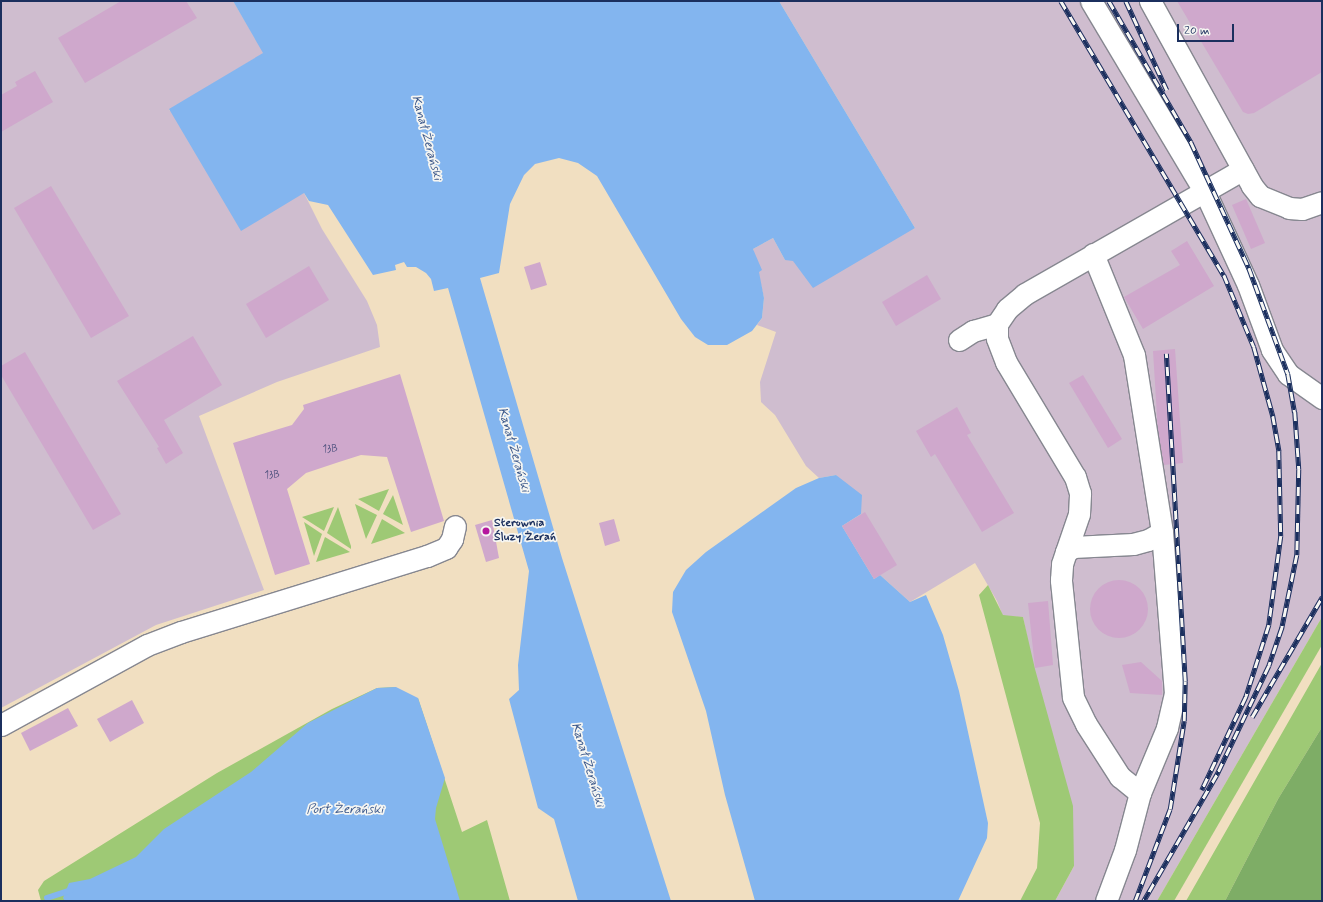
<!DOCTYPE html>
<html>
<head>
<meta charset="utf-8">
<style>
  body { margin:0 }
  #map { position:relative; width:1323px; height:902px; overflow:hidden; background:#f1dfc1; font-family:Mynerve,sans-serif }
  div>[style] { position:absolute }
  .industrial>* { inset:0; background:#cfbdcf }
  .green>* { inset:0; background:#9ec975 }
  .forest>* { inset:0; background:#7ead66 }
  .water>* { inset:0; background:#83b5ef }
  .stream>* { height:5.5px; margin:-2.75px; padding:0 2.75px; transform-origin:2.75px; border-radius:2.75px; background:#83b5ef }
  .building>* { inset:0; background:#cfa8cc }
  .round { border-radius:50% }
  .roads { filter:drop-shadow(1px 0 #868790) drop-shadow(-1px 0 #868790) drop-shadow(0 1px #868790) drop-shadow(0 -1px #868790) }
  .minor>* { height:21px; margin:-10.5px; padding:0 10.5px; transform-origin:10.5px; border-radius:10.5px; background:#fff }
  .rail>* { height:4.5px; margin-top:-2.25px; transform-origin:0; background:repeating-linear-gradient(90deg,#f6f6f2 0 9px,#1b2f5e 0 18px); box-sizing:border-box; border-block:1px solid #1b2f5e }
  .dots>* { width:11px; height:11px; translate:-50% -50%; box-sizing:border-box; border:2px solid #f6f6f2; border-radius:50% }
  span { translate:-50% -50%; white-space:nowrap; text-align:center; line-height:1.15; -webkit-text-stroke:3.5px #f6f6f2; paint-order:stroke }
  .number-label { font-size:10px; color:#484d7a }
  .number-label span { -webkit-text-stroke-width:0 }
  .poi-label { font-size:12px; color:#1b2f5e; font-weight:700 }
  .left { translate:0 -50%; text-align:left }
  .water-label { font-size:13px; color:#3a578a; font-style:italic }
  .frame { position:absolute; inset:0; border:2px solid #1b2f5e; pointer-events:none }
  .scale { position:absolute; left:1177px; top:24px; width:57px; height:18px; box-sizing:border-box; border:2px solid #1b2f5e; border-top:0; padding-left:5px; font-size:12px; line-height:14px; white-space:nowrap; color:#1b2f5e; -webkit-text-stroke:3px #f6f6f2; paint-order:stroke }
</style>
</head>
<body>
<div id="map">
  <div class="industrial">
    <i style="clip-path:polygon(1px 1px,233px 1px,264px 53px,169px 110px,304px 193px,322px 229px,367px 301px,377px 325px,380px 347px,277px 382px,199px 416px,264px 590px,156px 625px,1px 708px)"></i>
    <i style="clip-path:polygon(779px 1px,1322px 1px,1322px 617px,1157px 901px,1055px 901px,1074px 866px,1023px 617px,1003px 616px,997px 601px,975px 563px,910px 602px,880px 575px,874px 579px,842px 526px,861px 514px,836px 475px,819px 478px,806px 466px,775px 415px,761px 402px,760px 382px,776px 332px,757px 325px,762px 318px,764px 298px,753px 249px,773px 238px,785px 260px,915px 228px)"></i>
  </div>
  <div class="green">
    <i style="clip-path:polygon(389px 489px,379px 511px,358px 499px)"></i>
    <i style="clip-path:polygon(393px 495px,403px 525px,383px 514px)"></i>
    <i style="clip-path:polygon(355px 504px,377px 515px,366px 539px)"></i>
    <i style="clip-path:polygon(334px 507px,324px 531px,302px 517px)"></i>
    <i style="clip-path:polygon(338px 507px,351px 546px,351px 549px,327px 533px)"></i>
    <i style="clip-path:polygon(382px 519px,405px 533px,371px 544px)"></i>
    <i style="clip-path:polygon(304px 522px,322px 534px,314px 556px)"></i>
    <i style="clip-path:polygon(325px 537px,350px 552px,316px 562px)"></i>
    <i style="clip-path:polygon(988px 585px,1003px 615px,1023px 617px,1035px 669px,1073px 806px,1074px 866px,1055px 901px,1020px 901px,1037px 868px,1040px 823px,979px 595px)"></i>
    <i style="clip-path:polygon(1322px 617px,1322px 645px,1174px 901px,1157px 901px)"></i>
    <i style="clip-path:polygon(1322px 663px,1322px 727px,1278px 799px,1225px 901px,1186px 901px)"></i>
    <i style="clip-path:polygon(396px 687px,334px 718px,233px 901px,41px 901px,38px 890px,44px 881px,217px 773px,332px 709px,377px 688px)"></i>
    <i style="clip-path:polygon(418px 698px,462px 832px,487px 820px,510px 901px,387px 901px)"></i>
  </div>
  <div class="forest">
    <i style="clip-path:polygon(1322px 727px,1322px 901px,1225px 901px,1278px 799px)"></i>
  </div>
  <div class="water">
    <i style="clip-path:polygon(233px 1px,779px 1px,915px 228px,813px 288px,793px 261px,785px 260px,773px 238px,753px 249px,762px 270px,759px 272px,764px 298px,762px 318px,752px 331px,727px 345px,708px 345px,695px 337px,681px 319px,597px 176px,578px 163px,559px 158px,535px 164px,524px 175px,510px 204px,499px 273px,480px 278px,562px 558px,671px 901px,578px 901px,554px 819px,538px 808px,509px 699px,519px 690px,518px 665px,529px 571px,448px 288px,434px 291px,431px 279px,426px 273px,416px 267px,407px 267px,404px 262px,395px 265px,396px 270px,373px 275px,328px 205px,309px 201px,304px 193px,241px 231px,169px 109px,263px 53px)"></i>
    <i style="clip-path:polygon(836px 475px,862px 495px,861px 514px,842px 526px,874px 579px,880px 575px,910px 602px,926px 595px,943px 635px,959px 691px,988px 823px,987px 838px,958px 901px,755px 901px,725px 795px,706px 711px,672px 612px,673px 592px,686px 570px,706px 552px,796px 488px,819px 478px)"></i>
    <i style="clip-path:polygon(396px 687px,418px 698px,445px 778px,436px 808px,435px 819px,460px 901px,65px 901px,63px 898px,69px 883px,90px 879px,136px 857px,164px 829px,251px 772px,308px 723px,377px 688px)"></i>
  </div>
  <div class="stream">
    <i style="left:47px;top:898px;width:25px;rotate:-18deg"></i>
  </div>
  <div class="building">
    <i style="clip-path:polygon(121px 1px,186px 1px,197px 18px,85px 83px,58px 38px)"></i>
    <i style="clip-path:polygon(1177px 1px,1322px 1px,1322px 72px,1254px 113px,1248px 114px,1243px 112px)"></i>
    <i style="clip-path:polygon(35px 71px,53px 102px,1px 132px,1px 95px,17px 86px,15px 82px)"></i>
    <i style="clip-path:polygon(51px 186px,129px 316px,91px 338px,14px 208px)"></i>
    <i style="clip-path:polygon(1246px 199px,1265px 243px,1251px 249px,1232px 205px)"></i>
    <i style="clip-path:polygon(1187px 241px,1214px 286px,1143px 329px,1124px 297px,1180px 265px,1171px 251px)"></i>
    <i style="clip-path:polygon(540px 262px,547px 285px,531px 290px,524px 267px)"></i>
    <i style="clip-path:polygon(309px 266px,329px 300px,266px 338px,246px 304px)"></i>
    <i style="clip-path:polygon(927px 275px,941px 299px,896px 326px,882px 302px)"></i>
    <i style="clip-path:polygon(193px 336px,222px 385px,164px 420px,183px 453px,166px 464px,157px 448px,159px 447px,117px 381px)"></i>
    <i style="clip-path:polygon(1175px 349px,1183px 463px,1164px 465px,1158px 432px,1153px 351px)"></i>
    <i style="clip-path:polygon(25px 352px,121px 514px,93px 530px,1px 375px,1px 366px)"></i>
    <i style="clip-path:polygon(400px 374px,444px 521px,411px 532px,387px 457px,361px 455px,339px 462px,306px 473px,287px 489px,310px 564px,275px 575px,233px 443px,292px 425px,304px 409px,303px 405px)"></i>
    <i style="clip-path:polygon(1083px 375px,1122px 439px,1108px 448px,1069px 383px)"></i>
    <i style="clip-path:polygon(957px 407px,971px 433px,967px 435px,1014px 513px,982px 532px,935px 454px,931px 457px,916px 431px)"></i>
    <i style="clip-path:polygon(865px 512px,897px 565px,874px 579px,842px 526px)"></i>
    <i style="clip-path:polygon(614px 519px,620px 541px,605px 546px,599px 523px)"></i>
    <i style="clip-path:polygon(492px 520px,499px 558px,486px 562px,475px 525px)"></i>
    <i class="round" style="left:1090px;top:580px;width:58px;height:58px"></i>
    <i style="clip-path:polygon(1048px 601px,1053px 665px,1035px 668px,1028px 603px)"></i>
    <i style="clip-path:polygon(1141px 662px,1162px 681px,1162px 695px,1130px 693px,1122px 665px)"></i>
    <i style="clip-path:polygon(132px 700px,144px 723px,110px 742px,97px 719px)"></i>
    <i style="clip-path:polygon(68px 708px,78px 726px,30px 751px,21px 733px)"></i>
  </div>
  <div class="roads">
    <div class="minor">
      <i style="left:1091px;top:1px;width:222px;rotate:59.2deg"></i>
      <i style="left:1205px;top:192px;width:102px;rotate:65.2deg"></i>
      <i style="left:1248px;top:285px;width:69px;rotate:69.7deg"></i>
      <i style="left:1272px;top:350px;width:29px;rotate:56deg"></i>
      <i style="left:1288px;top:374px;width:42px;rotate:35.2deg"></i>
      <i style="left:1150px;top:1px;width:211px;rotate:61.1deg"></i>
      <i style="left:1252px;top:186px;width:13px;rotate:51deg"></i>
      <i style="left:1260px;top:196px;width:31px;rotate:22deg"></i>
      <i style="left:1289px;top:208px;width:13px;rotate:4deg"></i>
      <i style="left:1302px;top:209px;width:21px;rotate:-19deg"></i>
      <i style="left:1093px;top:254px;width:109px;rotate:67.9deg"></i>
      <i style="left:1134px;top:355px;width:179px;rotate:81deg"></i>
      <i style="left:959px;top:340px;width:17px;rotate:-33deg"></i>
      <i style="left:973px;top:331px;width:25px;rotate:-16deg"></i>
      <i style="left:1066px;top:552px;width:9px;rotate:-36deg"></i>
      <i style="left:1073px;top:547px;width:60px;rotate:-2.9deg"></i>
      <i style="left:1133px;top:544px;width:16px;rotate:-15deg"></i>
      <i style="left:1148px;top:540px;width:16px;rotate:-30deg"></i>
      <i style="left:1162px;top:532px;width:162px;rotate:85.4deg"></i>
      <i style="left:1175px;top:693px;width:36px;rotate:103deg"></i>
      <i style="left:1167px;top:728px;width:70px;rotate:112.6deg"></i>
      <i style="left:1140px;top:793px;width:26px;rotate:-141deg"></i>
      <i style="left:1120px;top:777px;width:63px;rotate:-122.7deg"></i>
      <i style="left:1086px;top:724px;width:30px;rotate:-116deg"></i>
      <i style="left:1073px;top:697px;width:118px;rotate:-95.9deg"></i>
      <i style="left:1061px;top:580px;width:16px;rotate:-86deg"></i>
      <i style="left:1062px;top:564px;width:13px;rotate:-72deg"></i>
      <i style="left:1066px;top:552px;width:40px;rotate:-71.1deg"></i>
      <i style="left:1079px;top:514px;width:21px;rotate:-87deg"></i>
      <i style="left:1080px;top:493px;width:17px;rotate:-107deg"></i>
      <i style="left:1075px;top:477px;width:134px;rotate:-121deg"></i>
      <i style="left:1006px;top:362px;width:26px;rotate:-111deg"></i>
      <i style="left:997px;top:338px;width:14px;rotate:-90deg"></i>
      <i style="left:997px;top:324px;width:18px;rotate:-56deg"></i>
      <i style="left:1007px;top:309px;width:23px;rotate:-40deg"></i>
      <i style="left:1025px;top:294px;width:251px;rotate:-29.8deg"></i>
      <i style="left:1px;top:725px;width:166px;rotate:-28.7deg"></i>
      <i style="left:147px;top:645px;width:36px;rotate:-21deg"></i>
      <i style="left:181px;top:632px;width:257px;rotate:-17.2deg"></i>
      <i style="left:427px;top:556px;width:21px;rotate:-23deg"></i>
      <i style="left:446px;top:548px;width:11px;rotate:-56deg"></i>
      <i style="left:452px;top:539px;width:13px;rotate:-77deg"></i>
      <i style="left:1106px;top:901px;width:54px;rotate:-69.6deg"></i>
      <i style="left:1125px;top:850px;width:59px;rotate:-75.3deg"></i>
    </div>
  </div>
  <div class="rail">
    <i style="left:1061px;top:1px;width:319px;rotate:59.3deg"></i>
    <i style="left:1224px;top:275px;width:78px;rotate:67.4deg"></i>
    <i style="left:1254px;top:347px;width:72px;rotate:74.6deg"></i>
    <i style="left:1273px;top:416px;width:36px;rotate:80deg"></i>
    <i style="left:1279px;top:451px;width:85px;rotate:88.7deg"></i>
    <i style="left:1281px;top:536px;width:90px;rotate:97.7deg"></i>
    <i style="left:1269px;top:625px;width:76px;rotate:107.7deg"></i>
    <i style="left:1246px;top:697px;width:103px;rotate:115.3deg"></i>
    <i style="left:1109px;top:1px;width:163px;rotate:59.8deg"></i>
    <i style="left:1191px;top:142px;width:139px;rotate:65.3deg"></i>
    <i style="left:1249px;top:268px;width:113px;rotate:69.8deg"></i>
    <i style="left:1288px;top:374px;width:39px;rotate:80deg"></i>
    <i style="left:1295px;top:412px;width:57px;rotate:86deg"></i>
    <i style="left:1299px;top:469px;width:86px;rotate:91.3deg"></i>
    <i style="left:1297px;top:555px;width:75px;rotate:101.6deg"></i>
    <i style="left:1282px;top:628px;width:40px;rotate:108.9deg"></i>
    <i style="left:1269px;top:666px;width:121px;rotate:115.5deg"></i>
    <i style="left:1217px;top:775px;width:146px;rotate:120.1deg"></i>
    <i style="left:1126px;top:1px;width:98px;rotate:65.3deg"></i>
    <i style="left:1252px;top:717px;width:139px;rotate:-59.7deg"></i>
    <i style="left:1135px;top:901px;width:98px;rotate:-69.2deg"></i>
    <i style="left:1170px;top:809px;width:89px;rotate:-81deg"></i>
    <i style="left:1184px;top:721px;width:40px;rotate:-88.6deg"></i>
    <i style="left:1185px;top:681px;width:328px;rotate:-93.3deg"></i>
  </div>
  <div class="dots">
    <i style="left:486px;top:531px;background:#b5179e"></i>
  </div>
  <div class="number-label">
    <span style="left:330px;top:450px">13B</span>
    <span style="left:272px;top:476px">13B</span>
  </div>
  <div class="poi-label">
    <span class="left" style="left:494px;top:531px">Sterownia<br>Śluzy Żerań</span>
  </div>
  <div class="water-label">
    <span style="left:426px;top:138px;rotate:75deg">Kanał Żerański</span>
    <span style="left:513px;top:450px;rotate:74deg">Kanał Żerański</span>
    <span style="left:587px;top:765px;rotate:73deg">Kanał Żerański</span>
    <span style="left:345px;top:810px">Port Żerański</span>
  </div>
  <div class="frame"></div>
  <div class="scale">20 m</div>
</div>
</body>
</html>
